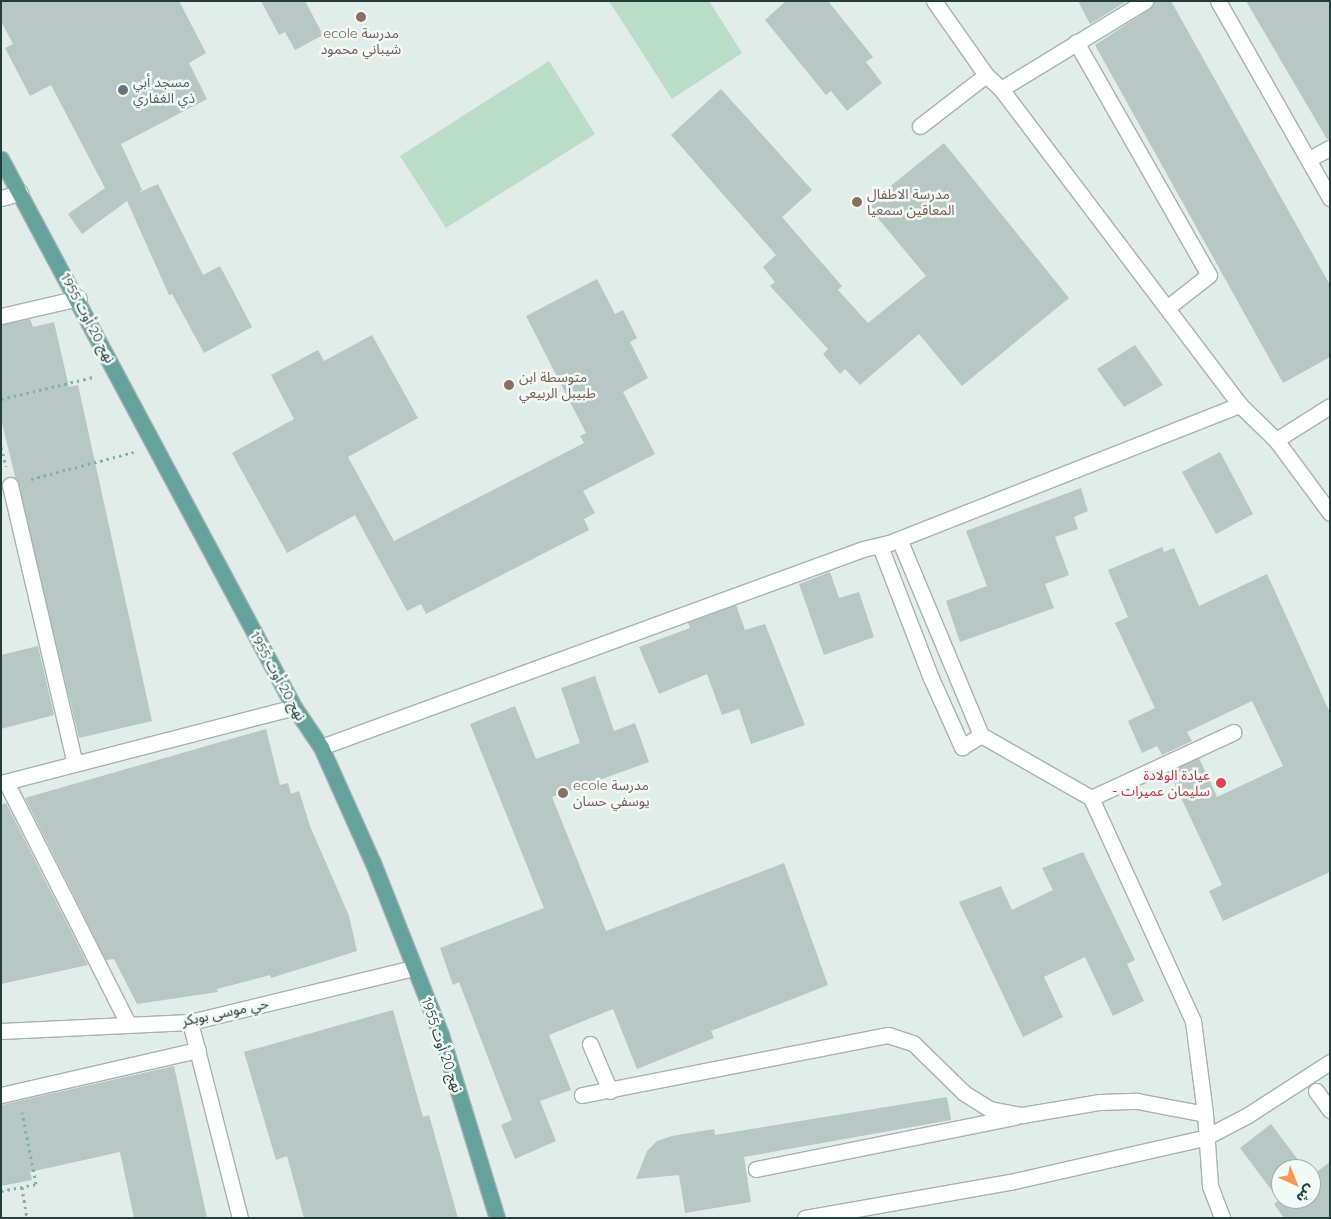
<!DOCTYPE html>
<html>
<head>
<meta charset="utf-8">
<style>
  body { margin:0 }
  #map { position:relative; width:1331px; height:1219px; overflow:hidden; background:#e2ece9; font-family:Quicksand,"Noto Sans Arabic",sans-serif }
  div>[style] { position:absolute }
  .green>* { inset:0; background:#baddca }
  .building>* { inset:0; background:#b7c7c3 }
  .path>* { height:3px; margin-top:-1.5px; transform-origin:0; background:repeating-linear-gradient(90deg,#82b0a9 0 2.5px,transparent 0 6.5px) }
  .roads { filter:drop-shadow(1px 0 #a5b4b1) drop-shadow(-1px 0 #a5b4b1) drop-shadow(0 1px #a5b4b1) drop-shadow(0 -1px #a5b4b1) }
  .minor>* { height:15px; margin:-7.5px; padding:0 7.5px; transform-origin:7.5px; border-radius:7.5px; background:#fff }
  .major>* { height:15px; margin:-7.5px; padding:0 7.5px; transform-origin:7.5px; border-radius:7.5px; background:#66a29c }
  .dots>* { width:14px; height:14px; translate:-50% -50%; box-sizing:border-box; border:2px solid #f2f9f6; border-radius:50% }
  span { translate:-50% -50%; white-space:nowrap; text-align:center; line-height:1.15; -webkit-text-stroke:5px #f2f9f6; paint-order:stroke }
  .education-label { font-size:14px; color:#785e54 }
  .left { translate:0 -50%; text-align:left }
  .worship-label { font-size:14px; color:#5b616d }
  .street-label { font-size:14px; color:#223d3a }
  .health-label { font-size:14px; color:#be3a42 }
  .right { translate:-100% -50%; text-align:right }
  .frame { position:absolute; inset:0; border:2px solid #223d3a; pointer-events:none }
  .north { position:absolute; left:1271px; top:1159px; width:50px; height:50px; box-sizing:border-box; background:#f2f9f6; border:1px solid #9faeab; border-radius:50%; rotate:136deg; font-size:14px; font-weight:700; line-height:20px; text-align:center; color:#223d3a }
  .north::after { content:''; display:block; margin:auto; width:18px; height:22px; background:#f39859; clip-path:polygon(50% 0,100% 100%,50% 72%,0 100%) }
</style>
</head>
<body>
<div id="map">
  <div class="green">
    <i style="clip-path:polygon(609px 1px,709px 1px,742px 53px,672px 99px)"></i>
    <i style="clip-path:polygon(549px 61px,595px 134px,446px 228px,400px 156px)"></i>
  </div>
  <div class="building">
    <i style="clip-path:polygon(1px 1px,179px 1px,206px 53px,189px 63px,207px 99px,121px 144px,142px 190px,138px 193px,158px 184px,203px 275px,220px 266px,252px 327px,204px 353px,172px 294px,169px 295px,127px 201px,82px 234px,68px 214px,105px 188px,51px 85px,30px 96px,5px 48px,13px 44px,1px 21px)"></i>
    <i style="clip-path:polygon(261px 1px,305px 1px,323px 35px,295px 50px,285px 32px,279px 35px)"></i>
    <i style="clip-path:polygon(786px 1px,828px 1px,873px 57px,866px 62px,882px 83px,847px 111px,831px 91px,826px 95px,765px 20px)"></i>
    <i style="clip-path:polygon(1078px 1px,1127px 1px,1090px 24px)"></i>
    <i style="clip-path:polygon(1154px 1px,1171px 1px,1330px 285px,1330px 357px,1283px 383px,1095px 45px,1150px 9px)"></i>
    <i style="clip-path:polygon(1246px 1px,1330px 1px,1330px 139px,1327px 139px)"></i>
    <i style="clip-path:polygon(721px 89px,812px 190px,782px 217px,842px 286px,838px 290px,868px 323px,926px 276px,867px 205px,944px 143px,1069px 298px,962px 386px,919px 334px,860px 385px,845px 369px,840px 374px,823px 354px,828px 349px,770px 286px,775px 282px,763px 267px,776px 255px,671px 135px)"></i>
    <i style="clip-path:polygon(597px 279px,615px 314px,623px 310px,637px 338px,630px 342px,648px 378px,623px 392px,655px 454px,583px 491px,595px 513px,584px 519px,589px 530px,426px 614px,421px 604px,407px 611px,355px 515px,287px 553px,232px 453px,294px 419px,271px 375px,318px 350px,324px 361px,372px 335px,418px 418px,348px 457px,394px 541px,584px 443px,580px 436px,586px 433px,526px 316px)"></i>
    <i style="clip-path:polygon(30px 319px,33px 327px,54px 322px,69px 387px,78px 385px,152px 721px,79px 738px,1px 419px,1px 325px)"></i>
    <i style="clip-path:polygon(1135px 345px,1163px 385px,1124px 407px,1097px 369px)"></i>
    <i style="clip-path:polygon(1220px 452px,1253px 514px,1216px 534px,1182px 472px)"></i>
    <i style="clip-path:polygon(1081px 488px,1088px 511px,1074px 517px,1078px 529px,1055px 537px,1069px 575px,1045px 584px,1054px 608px,960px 642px,946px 601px,987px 586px,966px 531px)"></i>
    <i style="clip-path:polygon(1162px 547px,1164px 552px,1174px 548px,1199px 606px,1267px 574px,1330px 713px,1330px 872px,1223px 921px,1209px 891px,1222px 885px,1169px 772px,1199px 758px,1217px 797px,1283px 766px,1252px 701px,1187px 732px,1192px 741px,1162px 755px,1157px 746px,1142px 753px,1128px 721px,1155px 708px,1115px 623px,1128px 617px,1108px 570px)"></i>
    <i style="clip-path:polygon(830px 572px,839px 598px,859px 592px,874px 637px,824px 655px,799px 584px)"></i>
    <i style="clip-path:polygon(736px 605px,745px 630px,765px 624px,805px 725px,751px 744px,739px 709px,722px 715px,707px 674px,659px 694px,639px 647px,690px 628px,688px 623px)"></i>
    <i style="clip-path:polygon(38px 646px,54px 715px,1px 729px,1px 655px)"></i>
    <i style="clip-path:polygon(595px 676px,614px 731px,635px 723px,649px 762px,552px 797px,606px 931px,784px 863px,828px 985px,711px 1031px,714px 1038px,637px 1069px,613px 1009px,549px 1035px,571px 1090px,540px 1101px,556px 1141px,515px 1159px,501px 1125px,512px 1120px,459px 982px,453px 985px,440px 948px,544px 908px,470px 724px,515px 706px,536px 759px,580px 743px,561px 688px)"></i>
    <i style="clip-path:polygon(266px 729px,280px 785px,288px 783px,291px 794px,299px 791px,310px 826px,349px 916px,357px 951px,271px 978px,270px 975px,217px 989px,218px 992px,137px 1004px,114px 959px,106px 960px,25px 798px)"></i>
    <i style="clip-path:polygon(6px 803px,88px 965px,1px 984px,1px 805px)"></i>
    <i style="clip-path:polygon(1083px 852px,1135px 960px,1127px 964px,1144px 1001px,1113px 1016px,1085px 957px,1044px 977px,1063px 1017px,1023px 1037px,959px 902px,1001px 886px,1012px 910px,1053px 890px,1042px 868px)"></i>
    <i style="clip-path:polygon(393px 1010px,423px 1117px,429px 1115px,458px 1218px,304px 1218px,287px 1156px,276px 1160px,244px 1052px)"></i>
    <i style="clip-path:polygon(174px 1066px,207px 1218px,134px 1218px,120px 1152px,30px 1172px,32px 1180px,1px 1186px,1px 1105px)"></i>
    <i style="clip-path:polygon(947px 1097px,951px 1120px,744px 1157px,751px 1202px,685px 1213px,679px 1175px,636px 1179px,647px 1151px,657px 1141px,672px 1136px,714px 1129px,715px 1135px)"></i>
    <i style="clip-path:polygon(1271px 1124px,1305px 1169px,1281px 1169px,1281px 1199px,1311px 1199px,1311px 1176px,1330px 1162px,1330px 1218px,1284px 1218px,1274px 1204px,1279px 1200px,1240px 1148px)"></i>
  </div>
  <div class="path">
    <i style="left:1px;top:399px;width:95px;rotate:-13.4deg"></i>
    <i style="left:1px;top:447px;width:20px;rotate:75deg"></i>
    <i style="left:31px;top:479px;width:106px;rotate:-14.7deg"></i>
    <i style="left:22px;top:1187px;width:31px;rotate:81deg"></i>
    <i style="left:1px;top:1191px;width:36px;rotate:-11deg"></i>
    <i style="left:36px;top:1184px;width:73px;rotate:-101deg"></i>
  </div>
  <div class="roads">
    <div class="minor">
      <i style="left:934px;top:1px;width:90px;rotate:54.9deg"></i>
      <i style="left:986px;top:75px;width:21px;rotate:43deg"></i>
      <i style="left:1001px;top:89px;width:396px;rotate:52.9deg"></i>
      <i style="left:1240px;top:405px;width:50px;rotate:44.2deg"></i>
      <i style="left:1276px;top:440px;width:91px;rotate:53.5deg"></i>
      <i style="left:1218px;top:1px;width:227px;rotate:60.4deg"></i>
      <i style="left:1076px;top:42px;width:268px;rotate:60.3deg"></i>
      <i style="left:1209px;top:275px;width:52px;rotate:142deg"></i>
      <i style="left:1001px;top:89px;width:169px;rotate:-31.4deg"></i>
      <i style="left:920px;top:126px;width:83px;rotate:-37.7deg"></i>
      <i style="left:1309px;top:159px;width:24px;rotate:-28deg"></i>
      <i style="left:1px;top:198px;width:20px;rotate:-15deg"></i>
      <i style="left:1px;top:316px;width:80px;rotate:-13deg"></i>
      <i style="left:1276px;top:440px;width:64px;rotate:-32.2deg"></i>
      <i style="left:10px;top:485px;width:286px;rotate:76.9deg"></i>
      <i style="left:899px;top:539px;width:212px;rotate:67.3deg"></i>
      <i style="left:981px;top:735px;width:127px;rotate:29.8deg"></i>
      <i style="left:1091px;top:798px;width:245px;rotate:65.4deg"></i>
      <i style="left:1193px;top:1021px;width:94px;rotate:82.6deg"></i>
      <i style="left:1205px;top:1114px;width:72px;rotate:86deg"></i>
      <i style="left:1210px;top:1186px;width:34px;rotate:69deg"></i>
      <i style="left:880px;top:546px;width:142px;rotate:68.9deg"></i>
      <i style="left:931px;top:678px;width:76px;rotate:65.8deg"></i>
      <i style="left:962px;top:747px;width:22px;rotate:-32deg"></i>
      <i style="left:321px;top:747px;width:577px;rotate:-20.07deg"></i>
      <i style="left:863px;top:549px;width:27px;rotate:-13deg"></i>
      <i style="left:889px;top:543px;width:377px;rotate:-21.5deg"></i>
      <i style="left:6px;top:782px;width:271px;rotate:63.2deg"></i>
      <i style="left:1px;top:783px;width:303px;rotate:-14.5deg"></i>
      <i style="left:1091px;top:798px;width:157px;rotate:-24.8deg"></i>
      <i style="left:190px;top:1022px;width:202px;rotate:75.7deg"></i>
      <i style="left:1px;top:1031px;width:189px;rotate:-2.7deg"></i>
      <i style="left:190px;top:1022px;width:230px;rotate:-13.6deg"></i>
      <i style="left:590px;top:1044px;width:51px;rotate:66.9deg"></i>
      <i style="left:1316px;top:1091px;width:24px;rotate:54deg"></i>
      <i style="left:1px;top:1095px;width:202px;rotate:-12.9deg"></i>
      <i style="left:582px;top:1095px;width:312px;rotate:-11.1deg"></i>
      <i style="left:888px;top:1035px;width:26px;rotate:18deg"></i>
      <i style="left:913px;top:1043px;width:71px;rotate:44.4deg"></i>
      <i style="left:964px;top:1093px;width:31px;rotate:32deg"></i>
      <i style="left:990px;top:1109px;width:33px;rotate:11deg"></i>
      <i style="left:1022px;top:1115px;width:79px;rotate:-9.5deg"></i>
      <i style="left:1100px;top:1102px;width:37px;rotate:-2deg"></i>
      <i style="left:1137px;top:1101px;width:69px;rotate:10.8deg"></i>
      <i style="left:756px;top:1169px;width:264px;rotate:-11.4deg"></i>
      <i style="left:805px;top:1218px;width:208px;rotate:-10deg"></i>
      <i style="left:1010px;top:1182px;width:199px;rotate:-12.8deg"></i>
      <i style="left:1204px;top:1138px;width:50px;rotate:-27.6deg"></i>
      <i style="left:1248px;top:1115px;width:98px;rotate:-32.9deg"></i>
    </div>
    <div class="major">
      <i style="left:1px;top:159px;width:621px;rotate:61.87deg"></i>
      <i style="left:294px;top:707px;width:48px;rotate:56deg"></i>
      <i style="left:321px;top:747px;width:127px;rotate:65.9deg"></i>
      <i style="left:373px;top:863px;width:185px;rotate:68.4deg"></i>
      <i style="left:441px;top:1035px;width:191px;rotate:73deg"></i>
    </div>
  </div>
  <div class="dots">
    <i style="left:361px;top:17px;background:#8d6e63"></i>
    <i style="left:123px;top:90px;background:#6b7280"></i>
    <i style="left:857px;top:202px;background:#8d6e63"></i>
    <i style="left:509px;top:385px;background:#8d6e63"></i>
    <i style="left:1221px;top:783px;background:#e0444e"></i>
    <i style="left:563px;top:793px;background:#8d6e63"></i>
  </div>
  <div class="education-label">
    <span style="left:361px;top:41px">ecole مدرسة<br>شيباني محمود</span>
    <span class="left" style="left:867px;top:202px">مدرسة الاطفال<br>المعاقين سمعيا</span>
    <span class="left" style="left:519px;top:385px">متوسطة ابن<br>طبيبل الربيعي</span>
    <span class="left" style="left:573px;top:793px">ecole مدرسة<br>يوسفي حسان</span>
  </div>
  <div class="worship-label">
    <span class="left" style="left:133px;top:90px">مسجد أبي<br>ذي الغفاري</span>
  </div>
  <div class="street-label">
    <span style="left:88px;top:318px;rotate:62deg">نهج 20 أوت 1955</span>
    <span style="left:278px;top:676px;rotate:61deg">نهج 20 أوت 1955</span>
    <span style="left:225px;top:1012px;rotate:-12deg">حي موسى بوبكر</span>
    <span style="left:442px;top:1045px;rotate:71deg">نهج 20 أوت 1955</span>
  </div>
  <div class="health-label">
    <span class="right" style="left:1210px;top:783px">عيادة الولادة<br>- سليمان عميرات</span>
  </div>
  <div class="frame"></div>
  <div class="north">ش</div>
</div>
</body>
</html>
